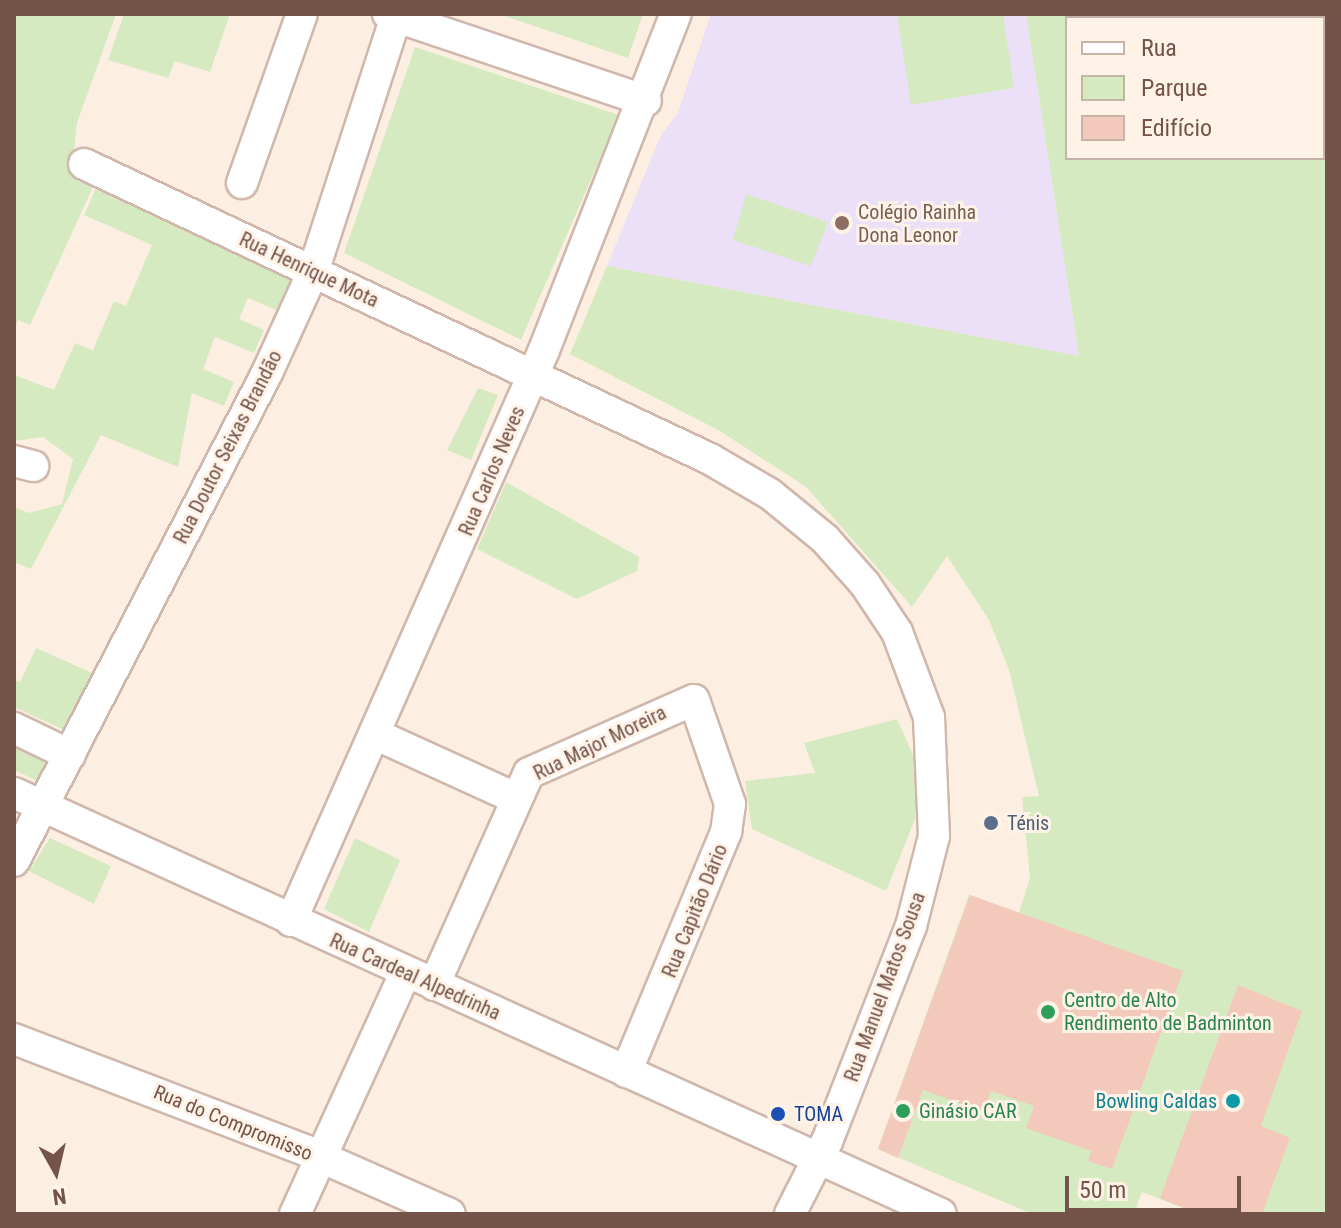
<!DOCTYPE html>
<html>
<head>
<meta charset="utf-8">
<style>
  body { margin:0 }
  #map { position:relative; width:1341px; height:1228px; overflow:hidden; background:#fcefe2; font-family:"Roboto Condensed",sans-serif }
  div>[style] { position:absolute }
  .education>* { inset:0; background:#ecdff8 }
  .green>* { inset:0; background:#d6eac1 }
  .building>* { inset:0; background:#f2c9ba }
  .roads { filter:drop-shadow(2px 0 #cfb7ac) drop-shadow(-2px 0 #cfb7ac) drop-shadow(0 2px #cfb7ac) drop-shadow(0 -2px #cfb7ac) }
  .minor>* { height:30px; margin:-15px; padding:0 15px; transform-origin:15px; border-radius:15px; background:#fff }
  .dots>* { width:22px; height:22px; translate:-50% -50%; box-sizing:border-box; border:4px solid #fff3e8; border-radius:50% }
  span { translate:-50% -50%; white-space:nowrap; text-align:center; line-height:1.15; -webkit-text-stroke:6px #fff3e8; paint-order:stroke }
  .education-label { font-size:20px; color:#785e54 }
  .left { translate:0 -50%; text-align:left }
  .street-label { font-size:20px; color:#745349 }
  .service-label { font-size:20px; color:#4e5e75 }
  .leisure-label { font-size:20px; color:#27864d }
  .culture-label { font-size:20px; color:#0d838f }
  .right { translate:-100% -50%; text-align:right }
  .transit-label { font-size:20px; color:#164399 }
  .frame { position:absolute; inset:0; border:16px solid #745349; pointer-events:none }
  .legend { position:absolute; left:1065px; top:16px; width:260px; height:144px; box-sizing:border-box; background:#fff3e8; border:2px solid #c7b3a8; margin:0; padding:10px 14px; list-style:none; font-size:24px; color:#745349 }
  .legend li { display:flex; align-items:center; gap:16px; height:40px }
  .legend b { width:40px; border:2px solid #c7b3a8 }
  .north { position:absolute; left:16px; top:1132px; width:80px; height:80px; -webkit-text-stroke:6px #fff3e8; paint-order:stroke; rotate:172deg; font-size:22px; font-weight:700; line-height:32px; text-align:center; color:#745349 }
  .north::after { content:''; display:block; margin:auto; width:28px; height:36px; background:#745349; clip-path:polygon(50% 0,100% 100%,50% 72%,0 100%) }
  .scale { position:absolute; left:1065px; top:1176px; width:176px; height:36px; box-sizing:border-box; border:4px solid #745349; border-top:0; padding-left:10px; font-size:24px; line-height:28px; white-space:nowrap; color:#745349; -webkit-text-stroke:6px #fff3e8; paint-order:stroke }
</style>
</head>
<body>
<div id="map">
  <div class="education">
    <i style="clip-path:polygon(711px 14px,1026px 14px,1079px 356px,607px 266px,661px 135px,678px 113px)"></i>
  </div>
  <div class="green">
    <i style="clip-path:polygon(14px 14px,116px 14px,77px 123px,73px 158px,92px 189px,30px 325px,18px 320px,14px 330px)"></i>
    <i style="clip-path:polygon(124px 14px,230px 14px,210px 72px,175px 61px,168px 78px,108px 60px)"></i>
    <i style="clip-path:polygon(499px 14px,643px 14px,628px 58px)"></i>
    <i style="clip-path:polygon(897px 14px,1003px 14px,1014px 88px,911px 105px)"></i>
    <i style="clip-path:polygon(evenodd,1026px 14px,1327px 14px,1327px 1214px,1198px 1214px,1142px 1192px,1136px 1207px,1157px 1214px,1032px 1214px,878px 1149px,969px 895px,1019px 913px,1030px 878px,1022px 797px,1039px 796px,1009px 670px,989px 620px,947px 556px,912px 607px,806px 487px,720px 431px,570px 354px,607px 266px,1079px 356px,1026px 14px,1067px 18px,1323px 18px,1323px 158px,1067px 158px,1067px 18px)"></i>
    <i style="clip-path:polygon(415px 47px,619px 115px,521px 340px,344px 253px)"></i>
    <i style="clip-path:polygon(97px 186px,292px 278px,279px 311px,248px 298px,239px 319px,264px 330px,254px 353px,215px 337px,203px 369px,234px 382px,224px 406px,192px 393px,178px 467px,101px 435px,31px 569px,14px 562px,14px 507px,29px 513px,62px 504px,73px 459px,43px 437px,14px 441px,14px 375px,54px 390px,75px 343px,93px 350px,114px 301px,126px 306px,152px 245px,84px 215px)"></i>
    <i style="clip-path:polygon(746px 194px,828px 222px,811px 266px,733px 240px)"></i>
    <i style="clip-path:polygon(478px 388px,498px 395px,471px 460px,447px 450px)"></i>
    <i style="clip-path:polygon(506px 482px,639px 557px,637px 571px,577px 599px,477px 549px)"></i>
    <i style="clip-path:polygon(36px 648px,108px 680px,75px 735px,14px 707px,14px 680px,20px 682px)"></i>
    <i style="clip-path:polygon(897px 719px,915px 759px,918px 812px,886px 891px,752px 829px,745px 781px,815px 773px,804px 743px)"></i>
    <i style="clip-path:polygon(14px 736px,61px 757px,54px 789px,14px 770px)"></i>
    <i style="clip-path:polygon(50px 838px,111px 866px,94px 904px,29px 871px)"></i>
    <i style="clip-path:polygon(355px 838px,400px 860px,369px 932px,324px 909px)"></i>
  </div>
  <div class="building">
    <i style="clip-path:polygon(970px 895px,1183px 971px,1112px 1169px,1088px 1161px,1091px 1151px,1026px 1128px,1034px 1106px,991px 1091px,984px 1112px,923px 1090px,898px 1158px,878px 1149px)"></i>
    <i style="clip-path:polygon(1238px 985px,1302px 1011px,1261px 1126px,1290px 1138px,1262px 1214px,1198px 1214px,1160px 1198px)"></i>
  </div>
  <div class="roads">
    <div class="minor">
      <i style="left:388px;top:14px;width:272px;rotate:18.6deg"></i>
      <i style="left:84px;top:164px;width:692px;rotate:25.23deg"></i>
      <i style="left:710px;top:459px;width:69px;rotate:30.3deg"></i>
      <i style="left:770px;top:494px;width:71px;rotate:39.3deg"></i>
      <i style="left:825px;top:539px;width:60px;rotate:48.4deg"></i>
      <i style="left:865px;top:584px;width:58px;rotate:56.3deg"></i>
      <i style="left:897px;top:632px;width:91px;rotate:69.4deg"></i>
      <i style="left:929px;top:717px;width:119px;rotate:87.6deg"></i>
      <i style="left:934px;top:836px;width:93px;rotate:104.3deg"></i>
      <i style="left:911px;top:926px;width:231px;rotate:111.3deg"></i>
      <i style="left:827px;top:1141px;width:82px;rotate:116.9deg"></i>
      <i style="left:242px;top:183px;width:179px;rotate:-70.5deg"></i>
      <i style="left:14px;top:461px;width:20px;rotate:15deg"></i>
      <i style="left:14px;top:728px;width:62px;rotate:25.7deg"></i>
      <i style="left:377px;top:735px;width:152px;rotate:24.5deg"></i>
      <i style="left:14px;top:793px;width:1018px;rotate:24.43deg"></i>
      <i style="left:14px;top:861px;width:550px;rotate:-62.6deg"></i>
      <i style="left:267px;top:373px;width:111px;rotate:-65.5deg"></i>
      <i style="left:313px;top:272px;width:271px;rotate:-72deg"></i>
      <i style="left:291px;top:921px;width:625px;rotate:-66.1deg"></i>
      <i style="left:544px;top:350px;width:361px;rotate:-68.6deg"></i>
      <i style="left:434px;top:985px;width:232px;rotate:-65.9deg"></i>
      <i style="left:529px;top:773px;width:180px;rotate:-23.9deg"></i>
      <i style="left:694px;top:700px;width:110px;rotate:70.9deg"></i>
      <i style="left:730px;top:804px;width:28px;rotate:98deg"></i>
      <i style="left:726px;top:832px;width:260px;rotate:112.6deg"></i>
      <i style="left:14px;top:1039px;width:314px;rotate:20.9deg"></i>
      <i style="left:307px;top:1151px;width:156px;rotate:23.8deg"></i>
      <i style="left:295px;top:1214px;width:264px;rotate:-65.4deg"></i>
    </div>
  </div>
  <div class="dots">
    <i style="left:842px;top:223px;background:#8d6e63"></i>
    <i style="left:991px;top:823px;background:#5c6f8a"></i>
    <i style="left:1048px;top:1012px;background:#2e9e5b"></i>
    <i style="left:1233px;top:1101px;background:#0f9aa8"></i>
    <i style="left:903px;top:1111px;background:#2e9e5b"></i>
    <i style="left:778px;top:1114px;background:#1a4fb4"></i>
  </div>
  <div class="education-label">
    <span class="left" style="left:858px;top:224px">Colégio Rainha<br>Dona Leonor</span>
  </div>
  <div class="street-label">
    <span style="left:309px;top:270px;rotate:25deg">Rua Henrique Mota</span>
    <span style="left:228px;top:447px;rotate:-63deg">Rua Doutor Seixas Brandão</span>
    <span style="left:492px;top:471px;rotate:-67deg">Rua Carlos Neves</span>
    <span style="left:600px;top:743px;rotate:-26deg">Rua Major Moreira</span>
    <span style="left:695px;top:911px;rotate:-68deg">Rua Capitão Dário</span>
    <span style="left:415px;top:977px;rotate:24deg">Rua Cardeal Alpedrinha</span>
    <span style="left:885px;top:987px;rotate:-70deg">Rua Manuel Matos Sousa</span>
    <span style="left:233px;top:1123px;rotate:22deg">Rua do Compromisso</span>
  </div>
  <div class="service-label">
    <span class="left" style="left:1007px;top:823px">Ténis</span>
  </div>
  <div class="leisure-label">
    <span class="left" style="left:1064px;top:1012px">Centro de Alto<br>Rendimento de Badminton</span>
    <span class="left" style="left:919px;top:1111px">Ginásio CAR</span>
  </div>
  <div class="culture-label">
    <span class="right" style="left:1217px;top:1101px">Bowling Caldas</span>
  </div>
  <div class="transit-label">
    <span class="left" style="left:794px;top:1114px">TOMA</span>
  </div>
  <div class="frame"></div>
  <ul class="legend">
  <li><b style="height:10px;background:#fff"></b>Rua</li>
  <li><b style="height:22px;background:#d6eac1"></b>Parque</li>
  <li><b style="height:22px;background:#f2c9ba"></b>Edifício</li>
  </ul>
  <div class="north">N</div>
  <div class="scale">50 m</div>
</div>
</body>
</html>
